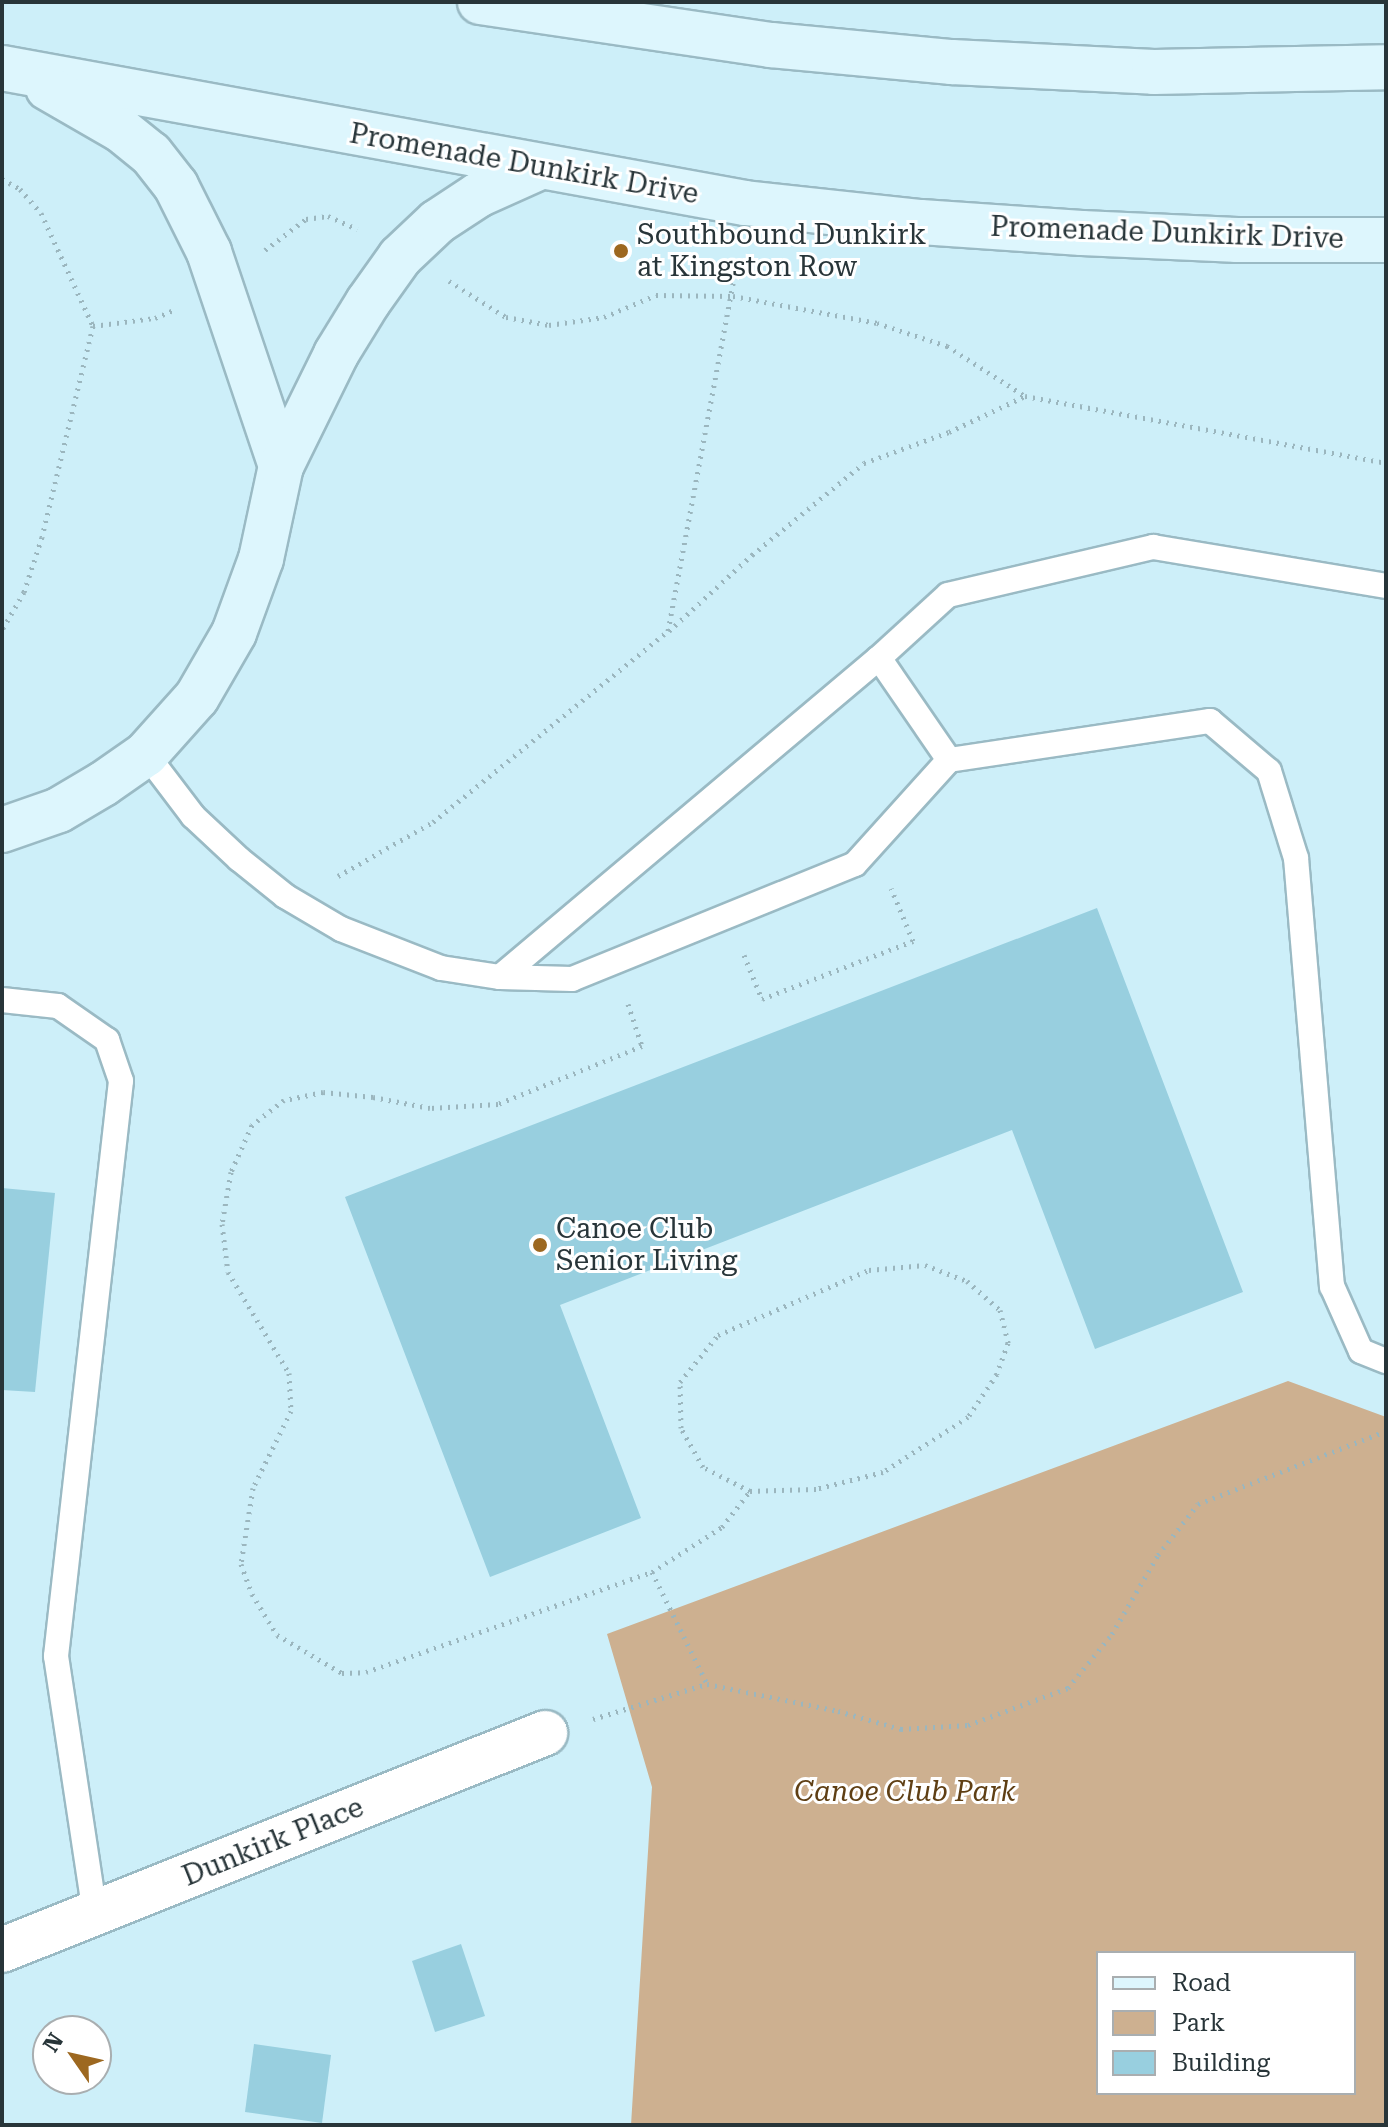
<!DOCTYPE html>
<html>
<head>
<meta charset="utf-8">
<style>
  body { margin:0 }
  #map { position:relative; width:1388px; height:2127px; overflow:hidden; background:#cdeff9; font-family:"Roboto Serif",serif }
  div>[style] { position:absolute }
  .green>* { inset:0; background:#cdb090 }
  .building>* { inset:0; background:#98cfdf }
  .path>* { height:5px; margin-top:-2.5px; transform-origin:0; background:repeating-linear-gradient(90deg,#9bb6be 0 2px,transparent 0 8px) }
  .roads { filter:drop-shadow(2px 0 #9abac4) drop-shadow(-2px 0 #9abac4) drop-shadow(0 2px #9abac4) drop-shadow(0 -2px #9abac4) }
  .lane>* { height:24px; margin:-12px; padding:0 12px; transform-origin:12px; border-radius:12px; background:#fff }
  .street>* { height:44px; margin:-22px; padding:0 22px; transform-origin:22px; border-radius:22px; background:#fff }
  .secondary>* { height:44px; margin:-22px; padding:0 22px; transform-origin:22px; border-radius:22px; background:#ddf6fd }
  .dots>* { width:22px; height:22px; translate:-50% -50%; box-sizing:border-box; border:4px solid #fff; border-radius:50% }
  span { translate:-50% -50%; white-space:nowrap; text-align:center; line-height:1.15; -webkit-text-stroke:6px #fff; paint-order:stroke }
  .street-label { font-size:28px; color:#283539 }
  .poi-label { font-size:28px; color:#283539 }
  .left { translate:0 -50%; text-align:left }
  .park-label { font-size:28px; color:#5f3f14; font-style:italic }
  .frame { position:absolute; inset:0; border:4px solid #283539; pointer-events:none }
  .legend { position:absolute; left:1096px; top:1951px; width:260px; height:144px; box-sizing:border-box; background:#fff; border:2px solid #a9aeb0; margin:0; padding:10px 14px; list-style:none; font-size:24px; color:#283539 }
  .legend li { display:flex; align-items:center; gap:16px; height:40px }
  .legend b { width:40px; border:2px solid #a9aeb0 }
  .north { position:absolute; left:32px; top:2015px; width:80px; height:80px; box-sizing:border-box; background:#fff; border:2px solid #a9aeb0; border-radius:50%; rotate:304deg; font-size:22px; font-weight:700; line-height:32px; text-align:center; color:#283539 }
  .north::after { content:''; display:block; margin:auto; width:28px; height:36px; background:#9d6820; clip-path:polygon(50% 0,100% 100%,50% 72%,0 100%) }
</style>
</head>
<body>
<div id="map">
  <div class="green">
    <i style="clip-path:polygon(evenodd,1288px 1381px,1386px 1417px,1386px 2125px,631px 2125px,652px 1787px,607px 1634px,1288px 1381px,1098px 1953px,1354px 1953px,1354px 2093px,1098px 2093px,1098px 1953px)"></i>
  </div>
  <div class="building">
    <i style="clip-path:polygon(1097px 908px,1243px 1292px,1095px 1349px,1012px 1130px,560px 1305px,641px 1518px,490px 1577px,345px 1197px)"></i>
    <i style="clip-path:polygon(2px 1188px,55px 1193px,35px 1392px,2px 1390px)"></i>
    <i style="clip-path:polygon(461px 1944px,485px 2016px,435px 2032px,412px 1961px)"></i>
    <i style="clip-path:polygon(254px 2044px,331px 2055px,322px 2123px,245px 2112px)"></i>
  </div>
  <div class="path">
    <i style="left:2px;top:179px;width:21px;rotate:29deg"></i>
    <i style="left:20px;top:189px;width:32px;rotate:49deg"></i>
    <i style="left:41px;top:213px;width:124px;rotate:65.3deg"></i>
    <i style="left:93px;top:326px;width:217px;rotate:103.6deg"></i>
    <i style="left:42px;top:537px;width:58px;rotate:108.1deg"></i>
    <i style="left:24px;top:592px;width:44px;rotate:120.1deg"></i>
    <i style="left:265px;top:250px;width:51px;rotate:-37.1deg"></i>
    <i style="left:306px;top:219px;width:22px;rotate:-8deg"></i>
    <i style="left:328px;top:216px;width:32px;rotate:24deg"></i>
    <i style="left:449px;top:281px;width:67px;rotate:32.3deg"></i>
    <i style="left:506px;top:317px;width:44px;rotate:10.5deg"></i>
    <i style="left:549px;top:325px;width:56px;rotate:-8.3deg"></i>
    <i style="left:604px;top:317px;width:56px;rotate:-22.9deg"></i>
    <i style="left:656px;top:295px;width:77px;rotate:0.7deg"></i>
    <i style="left:733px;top:296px;width:147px;rotate:10.6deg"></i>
    <i style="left:877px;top:323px;width:74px;rotate:18.2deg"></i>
    <i style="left:947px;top:346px;width:93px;rotate:32.7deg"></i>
    <i style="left:1025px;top:396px;width:367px;rotate:10.5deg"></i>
    <i style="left:93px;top:326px;width:63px;rotate:-7.4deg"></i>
    <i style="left:155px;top:318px;width:21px;rotate:-23deg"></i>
    <i style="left:669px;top:631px;width:113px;rotate:-42.5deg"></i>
    <i style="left:752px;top:555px;width:145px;rotate:-39.4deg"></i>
    <i style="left:864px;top:463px;width:90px;rotate:-20deg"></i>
    <i style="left:949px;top:432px;width:84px;rotate:-25.3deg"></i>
    <i style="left:338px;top:876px;width:109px;rotate:-29.6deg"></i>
    <i style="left:433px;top:822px;width:303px;rotate:-39.1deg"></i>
    <i style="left:668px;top:631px;width:381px;rotate:-79.4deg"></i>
    <i style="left:744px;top:955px;width:48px;rotate:67.8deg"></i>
    <i style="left:762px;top:999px;width:162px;rotate:-21deg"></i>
    <i style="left:913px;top:941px;width:57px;rotate:-112.5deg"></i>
    <i style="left:628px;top:1004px;width:44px;rotate:71.6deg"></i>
    <i style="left:642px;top:1046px;width:155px;rotate:158.1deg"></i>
    <i style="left:498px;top:1104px;width:68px;rotate:176.6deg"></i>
    <i style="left:430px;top:1108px;width:58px;rotate:-169.1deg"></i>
    <i style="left:373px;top:1097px;width:50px;rotate:-174.3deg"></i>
    <i style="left:323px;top:1092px;width:40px;rotate:168deg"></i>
    <i style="left:284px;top:1100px;width:41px;rotate:142deg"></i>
    <i style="left:252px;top:1125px;width:51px;rotate:114.1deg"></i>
    <i style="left:231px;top:1172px;width:53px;rotate:99.8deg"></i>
    <i style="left:222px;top:1224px;width:48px;rotate:82.9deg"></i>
    <i style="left:228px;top:1272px;width:118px;rotate:58.9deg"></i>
    <i style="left:289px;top:1373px;width:38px;rotate:87deg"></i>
    <i style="left:291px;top:1411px;width:86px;rotate:116.3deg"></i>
    <i style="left:253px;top:1488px;width:77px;rotate:99deg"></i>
    <i style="left:241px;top:1564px;width:32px;rotate:70deg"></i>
    <i style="left:252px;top:1594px;width:48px;rotate:58.6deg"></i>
    <i style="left:277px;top:1635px;width:75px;rotate:30.3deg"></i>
    <i style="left:342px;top:1673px;width:24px;rotate:-2deg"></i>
    <i style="left:366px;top:1672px;width:303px;rotate:-19.3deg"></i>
    <i style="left:652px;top:1572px;width:83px;rotate:-32.7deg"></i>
    <i style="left:722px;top:1527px;width:46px;rotate:-52.1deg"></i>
    <i style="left:925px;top:1265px;width:45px;rotate:20.9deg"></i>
    <i style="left:967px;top:1281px;width:44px;rotate:41.3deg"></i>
    <i style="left:1000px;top:1310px;width:34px;rotate:76deg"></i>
    <i style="left:1008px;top:1343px;width:33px;rotate:110deg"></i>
    <i style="left:997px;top:1374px;width:52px;rotate:124deg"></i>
    <i style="left:968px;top:1417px;width:101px;rotate:147.1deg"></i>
    <i style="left:883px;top:1472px;width:69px;rotate:165.8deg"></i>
    <i style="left:816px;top:1489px;width:66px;rotate:178.3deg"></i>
    <i style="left:750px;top:1491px;width:53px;rotate:-152.9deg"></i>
    <i style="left:703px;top:1467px;width:45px;rotate:-119.4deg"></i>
    <i style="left:681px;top:1428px;width:46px;rotate:-91.2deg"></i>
    <i style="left:680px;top:1382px;width:60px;rotate:-51deg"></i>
    <i style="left:718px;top:1335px;width:164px;rotate:-23.3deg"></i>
    <i style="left:869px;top:1270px;width:56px;rotate:-5.1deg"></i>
    <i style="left:652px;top:1572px;width:125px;rotate:63.8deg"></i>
    <i style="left:593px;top:1719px;width:119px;rotate:-17.1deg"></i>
    <i style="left:707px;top:1684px;width:134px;rotate:11.6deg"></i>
    <i style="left:838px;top:1711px;width:66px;rotate:15.9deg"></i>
    <i style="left:901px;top:1729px;width:67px;rotate:-3.4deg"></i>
    <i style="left:968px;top:1725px;width:107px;rotate:-20.3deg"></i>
    <i style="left:1068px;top:1688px;width:70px;rotate:-50.8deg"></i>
    <i style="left:1112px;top:1634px;width:91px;rotate:-59.8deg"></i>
    <i style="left:1158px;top:1555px;width:65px;rotate:-51.9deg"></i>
    <i style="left:1198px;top:1504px;width:202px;rotate:-21.2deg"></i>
  </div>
  <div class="roads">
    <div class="lane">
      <i style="left:879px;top:658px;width:93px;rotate:-42.4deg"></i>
      <i style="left:948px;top:595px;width:211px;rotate:-13.2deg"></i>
      <i style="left:1153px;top:547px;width:236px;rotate:9.5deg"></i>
      <i style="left:146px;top:754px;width:78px;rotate:52.8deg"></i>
      <i style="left:193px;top:816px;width:63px;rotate:43.1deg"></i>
      <i style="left:239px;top:859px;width:59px;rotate:38.8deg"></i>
      <i style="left:285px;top:896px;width:65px;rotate:30.5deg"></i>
      <i style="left:341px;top:929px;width:107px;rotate:21.3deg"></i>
      <i style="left:441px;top:968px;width:60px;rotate:8.7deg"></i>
      <i style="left:500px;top:977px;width:72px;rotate:1.6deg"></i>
      <i style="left:572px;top:979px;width:305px;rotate:-22.1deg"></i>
      <i style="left:855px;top:864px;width:140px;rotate:-47.9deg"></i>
      <i style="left:949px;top:760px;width:264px;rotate:-8.5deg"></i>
      <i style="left:1210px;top:721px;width:77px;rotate:40.3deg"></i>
      <i style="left:1269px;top:771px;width:91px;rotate:72.8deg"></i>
      <i style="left:1296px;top:858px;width:430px;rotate:85.2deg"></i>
      <i style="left:1332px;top:1286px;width:71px;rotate:66deg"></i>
      <i style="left:1361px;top:1351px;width:27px;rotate:22deg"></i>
      <i style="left:500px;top:977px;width:495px;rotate:-40.1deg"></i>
      <i style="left:879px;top:658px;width:124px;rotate:55.5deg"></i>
      <i style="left:2px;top:1000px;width:56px;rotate:6.1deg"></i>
      <i style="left:58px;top:1006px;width:60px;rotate:34.8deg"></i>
      <i style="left:107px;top:1040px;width:43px;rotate:71.1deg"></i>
      <i style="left:121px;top:1081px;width:579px;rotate:96.45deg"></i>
      <i style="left:56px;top:1656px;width:260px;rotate:81.4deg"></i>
    </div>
    <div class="street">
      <i style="left:2px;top:1950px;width:585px;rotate:-21.78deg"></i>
    </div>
    <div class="secondary">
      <i style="left:480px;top:2px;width:294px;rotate:8.4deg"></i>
      <i style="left:771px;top:45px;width:182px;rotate:5.4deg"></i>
      <i style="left:952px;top:62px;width:202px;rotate:2.8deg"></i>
      <i style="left:1154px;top:72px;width:232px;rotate:-1.2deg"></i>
      <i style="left:2px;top:68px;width:755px;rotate:10.3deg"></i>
      <i style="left:745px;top:203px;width:177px;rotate:6.2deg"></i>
      <i style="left:921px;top:222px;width:161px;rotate:3.9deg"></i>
      <i style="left:1082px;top:233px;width:156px;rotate:2.6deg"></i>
      <i style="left:1238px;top:240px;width:148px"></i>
      <i style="left:48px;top:88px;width:84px;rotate:29.9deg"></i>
      <i style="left:121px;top:130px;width:38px;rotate:39deg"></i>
      <i style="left:151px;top:154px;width:41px;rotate:52deg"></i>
      <i style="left:176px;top:186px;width:74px;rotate:63.4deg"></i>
      <i style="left:209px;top:252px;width:226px;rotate:71.4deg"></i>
      <i style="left:2px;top:830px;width:60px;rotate:-19.3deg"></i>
      <i style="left:59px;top:810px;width:51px;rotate:-30.6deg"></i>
      <i style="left:103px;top:784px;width:52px;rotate:-34.9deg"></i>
      <i style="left:146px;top:754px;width:76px;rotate:-48.2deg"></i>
      <i style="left:197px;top:697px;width:74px;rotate:-60deg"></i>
      <i style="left:234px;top:633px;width:79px;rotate:-70deg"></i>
      <i style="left:261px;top:559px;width:95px;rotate:-77.9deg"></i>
      <i style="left:281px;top:466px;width:125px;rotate:-63.8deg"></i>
      <i style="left:336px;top:354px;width:61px;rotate:-58.4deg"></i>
      <i style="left:368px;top:302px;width:55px;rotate:-54.6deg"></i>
      <i style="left:400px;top:257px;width:51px;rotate:-43.4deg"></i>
      <i style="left:437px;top:222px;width:49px;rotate:-33.4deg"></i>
      <i style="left:478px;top:195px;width:66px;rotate:-24.2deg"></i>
    </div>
  </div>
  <div class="dots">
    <i style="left:621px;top:251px;background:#9d6820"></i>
    <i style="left:540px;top:1245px;background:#9d6820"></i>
  </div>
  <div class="street-label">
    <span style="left:524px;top:164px;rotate:10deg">Promenade Dunkirk Drive</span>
    <span style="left:1167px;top:233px;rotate:2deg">Promenade Dunkirk Drive</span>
    <span style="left:273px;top:1842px;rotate:-22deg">Dunkirk Place</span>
  </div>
  <div class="poi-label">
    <span class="left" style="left:637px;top:251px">Southbound Dunkirk<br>at Kingston Row</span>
    <span class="left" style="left:556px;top:1245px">Canoe Club<br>Senior Living</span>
  </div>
  <div class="park-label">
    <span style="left:905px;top:1792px">Canoe Club Park</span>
  </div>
  <div class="frame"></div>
  <ul class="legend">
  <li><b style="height:10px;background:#ddf6fd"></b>Road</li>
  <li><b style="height:22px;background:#cdb090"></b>Park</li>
  <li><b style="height:22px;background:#98cfdf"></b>Building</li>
  </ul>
  <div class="north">N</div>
</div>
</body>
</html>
